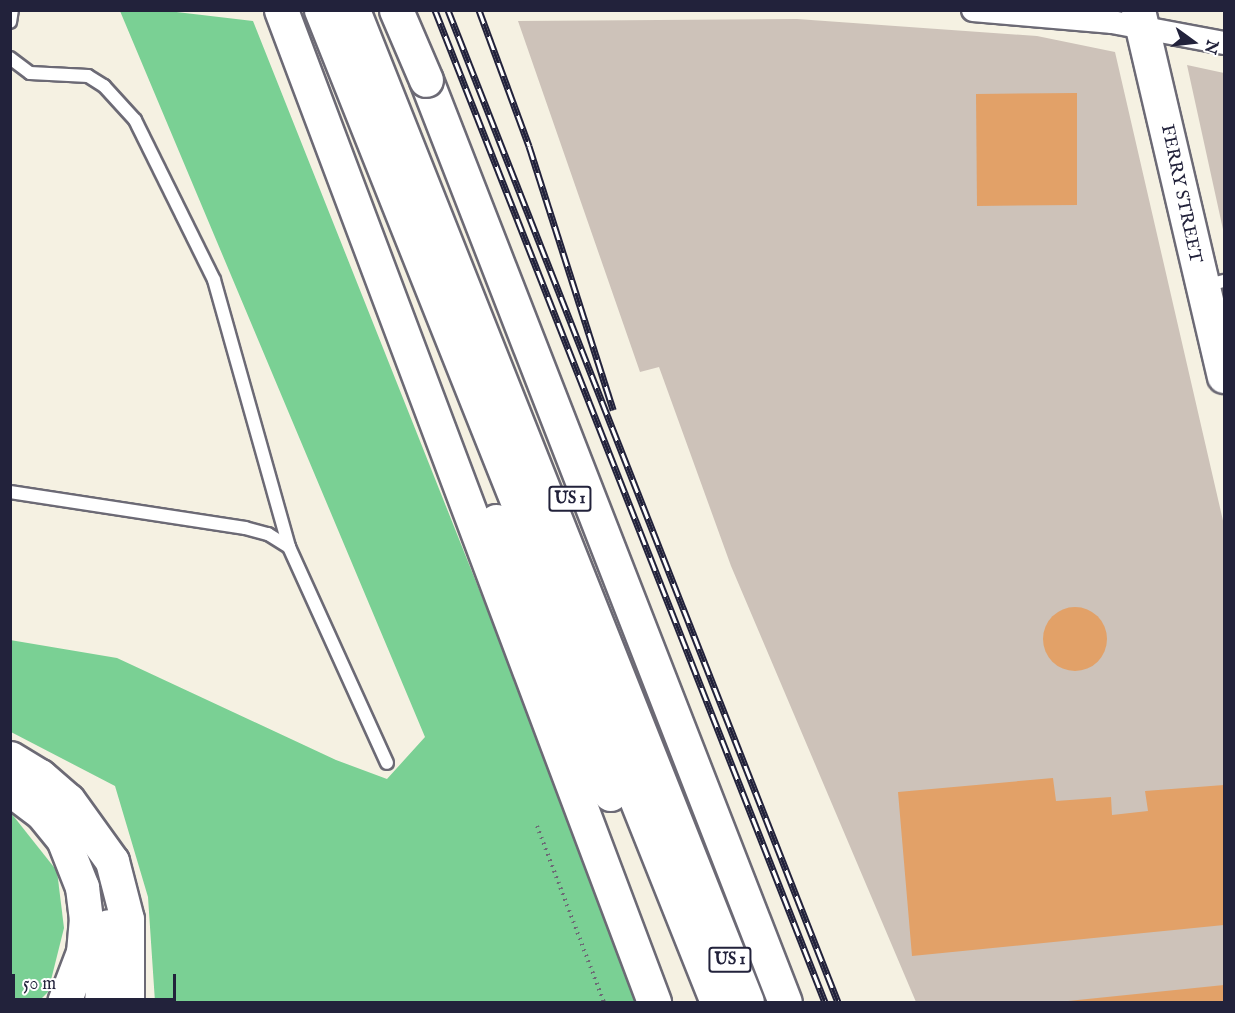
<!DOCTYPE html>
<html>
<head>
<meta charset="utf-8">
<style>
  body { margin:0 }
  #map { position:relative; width:1235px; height:1013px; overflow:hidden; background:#f5f1e2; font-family:"IM FELL English",serif }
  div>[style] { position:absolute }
  .industrial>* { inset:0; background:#cdc2b9 }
  .green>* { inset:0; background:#7ad094 }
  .building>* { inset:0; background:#e2a168 }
  .round { border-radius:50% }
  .path>* { height:4px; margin-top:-2px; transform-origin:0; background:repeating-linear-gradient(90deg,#6c6a75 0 1.5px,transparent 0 6px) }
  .roads { filter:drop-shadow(2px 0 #6c6a75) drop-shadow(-2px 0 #6c6a75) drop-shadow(0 2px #6c6a75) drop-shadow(0 -2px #6c6a75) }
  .lane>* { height:12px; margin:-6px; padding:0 6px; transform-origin:6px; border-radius:6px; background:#fff }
  .street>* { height:22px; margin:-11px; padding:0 11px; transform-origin:11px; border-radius:11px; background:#fff }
  .primary>* { height:33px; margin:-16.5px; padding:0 16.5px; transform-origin:16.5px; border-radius:16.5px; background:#fff }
  .highway>* { height:33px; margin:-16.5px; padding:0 16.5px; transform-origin:16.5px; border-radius:16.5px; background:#fff }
  .rail>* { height:7px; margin-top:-3.5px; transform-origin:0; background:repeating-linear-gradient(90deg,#fff 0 14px,#22223b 0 28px); box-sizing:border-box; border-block:2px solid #22223b }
  .bridges { filter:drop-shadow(2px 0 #6c6a75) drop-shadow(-2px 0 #6c6a75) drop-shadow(0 2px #6c6a75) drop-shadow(0 -2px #6c6a75) }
  .highway-bridge>* { height:33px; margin:-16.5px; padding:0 16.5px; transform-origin:16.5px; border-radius:16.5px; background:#fff }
  span { translate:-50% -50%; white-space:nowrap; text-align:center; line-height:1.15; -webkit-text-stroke:6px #fff; paint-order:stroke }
  .shield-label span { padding:2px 4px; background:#fff; border:2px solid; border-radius:4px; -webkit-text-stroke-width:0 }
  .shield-label { font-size:16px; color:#22223b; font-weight:700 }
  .street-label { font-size:18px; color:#22223b }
  .frame { position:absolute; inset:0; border:12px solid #22223b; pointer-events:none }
  .north { position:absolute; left:1163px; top:12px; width:60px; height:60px; -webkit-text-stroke:4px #fff; paint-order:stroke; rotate:105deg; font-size:16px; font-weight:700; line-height:24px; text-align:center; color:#22223b }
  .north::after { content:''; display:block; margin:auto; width:21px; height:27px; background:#22223b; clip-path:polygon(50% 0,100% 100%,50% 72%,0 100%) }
  .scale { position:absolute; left:12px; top:974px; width:164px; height:27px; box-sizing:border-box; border:3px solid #22223b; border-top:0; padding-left:8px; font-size:18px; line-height:21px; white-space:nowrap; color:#22223b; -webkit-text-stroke:4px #fff; paint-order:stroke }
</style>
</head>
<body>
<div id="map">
  <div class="industrial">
    <i style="clip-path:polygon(797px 19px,1037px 36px,1115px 52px,1224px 525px,1224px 1002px,916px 1002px,731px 566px,659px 367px,640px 372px,518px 21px)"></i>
    <i style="clip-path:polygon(1187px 65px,1224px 73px,1224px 234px)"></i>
  </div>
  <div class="green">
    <i style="clip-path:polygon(120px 11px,168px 11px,253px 21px,521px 695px,635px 1002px,155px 1002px,148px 897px,115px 786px,11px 732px,10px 640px,117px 658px,336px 760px,387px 779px,425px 737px)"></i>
    <i style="clip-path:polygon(11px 813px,57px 871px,64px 928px,48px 992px,38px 1002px,11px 1002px)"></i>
  </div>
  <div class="building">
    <i style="clip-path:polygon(1077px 93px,1077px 205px,977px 206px,976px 94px)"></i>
    <i class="round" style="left:1043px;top:607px;width:64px;height:64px"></i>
    <i style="clip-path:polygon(1053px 778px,1056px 801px,1111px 797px,1112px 815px,1148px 811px,1145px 791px,1224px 785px,1224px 925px,912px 956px,898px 792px)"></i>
    <i style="clip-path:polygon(1224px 985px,1224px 1002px,1068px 1002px,1068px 1001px)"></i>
  </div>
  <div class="path">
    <i style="left:537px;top:826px;width:188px;rotate:69.2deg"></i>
  </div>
  <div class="roads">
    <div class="lane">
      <i style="left:10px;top:22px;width:12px;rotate:-81deg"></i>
      <i style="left:10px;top:58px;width:25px;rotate:37deg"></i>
      <i style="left:30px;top:73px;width:58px;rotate:3deg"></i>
      <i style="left:88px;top:76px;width:19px;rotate:32deg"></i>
      <i style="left:104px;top:86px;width:46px;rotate:47.6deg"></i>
      <i style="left:135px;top:120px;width:178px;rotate:63.7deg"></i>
      <i style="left:214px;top:280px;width:277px;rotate:74.3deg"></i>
      <i style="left:1205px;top:286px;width:20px;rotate:-15deg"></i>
      <i style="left:10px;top:492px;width:238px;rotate:8.7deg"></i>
      <i style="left:245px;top:528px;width:24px;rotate:15deg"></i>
      <i style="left:268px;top:534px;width:25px;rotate:32deg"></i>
      <i style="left:289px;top:547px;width:237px;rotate:65.6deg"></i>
    </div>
    <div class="street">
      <i style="left:973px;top:10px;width:140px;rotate:4.9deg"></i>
      <i style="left:1112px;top:22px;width:114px;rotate:10.6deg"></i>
    </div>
    <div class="primary">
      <i style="left:1138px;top:10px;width:376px;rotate:76.8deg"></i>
    </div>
    <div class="highway">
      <i style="left:281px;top:10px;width:1060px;rotate:69.39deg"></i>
      <i style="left:321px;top:10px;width:1068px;rotate:68.24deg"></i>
      <i style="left:353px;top:10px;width:1067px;rotate:68.34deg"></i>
      <i style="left:426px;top:80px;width:989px;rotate:68.73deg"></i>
      <i style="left:496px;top:521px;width:296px;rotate:67.3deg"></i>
      <i style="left:10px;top:758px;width:35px;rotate:31deg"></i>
      <i style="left:40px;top:776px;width:37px;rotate:41deg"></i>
      <i style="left:68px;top:800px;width:75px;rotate:54.2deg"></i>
      <i style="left:112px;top:861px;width:60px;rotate:75.5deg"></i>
      <i style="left:127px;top:919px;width:83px;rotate:90deg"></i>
      <i style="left:10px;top:789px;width:39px;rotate:37deg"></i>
      <i style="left:41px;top:812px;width:35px;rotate:51deg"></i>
      <i style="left:63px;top:839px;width:52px;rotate:68.4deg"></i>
      <i style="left:82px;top:887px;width:31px;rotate:83deg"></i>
      <i style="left:86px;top:918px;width:34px;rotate:95deg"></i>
      <i style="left:83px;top:952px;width:53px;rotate:110.8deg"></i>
      <i style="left:101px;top:1002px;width:76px;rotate:-84.7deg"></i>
    </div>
  </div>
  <div class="rail">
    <i style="left:435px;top:10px;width:1066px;rotate:68.54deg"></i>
    <i style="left:448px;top:10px;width:1066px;rotate:68.54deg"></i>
    <i style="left:479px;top:10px;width:145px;rotate:69.8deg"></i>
    <i style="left:529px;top:146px;width:277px;rotate:72.3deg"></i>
  </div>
  <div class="bridges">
    <div class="highway-bridge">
      <i style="left:396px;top:10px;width:76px;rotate:66.8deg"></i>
    </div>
  </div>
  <div class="shield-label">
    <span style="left:570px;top:499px">US 1</span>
    <span style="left:730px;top:960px">US 1</span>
  </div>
  <div class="street-label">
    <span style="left:1180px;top:194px;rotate:78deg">FERRY STREET</span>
  </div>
  <div class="frame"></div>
  <div class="north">N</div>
  <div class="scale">50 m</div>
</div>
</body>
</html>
